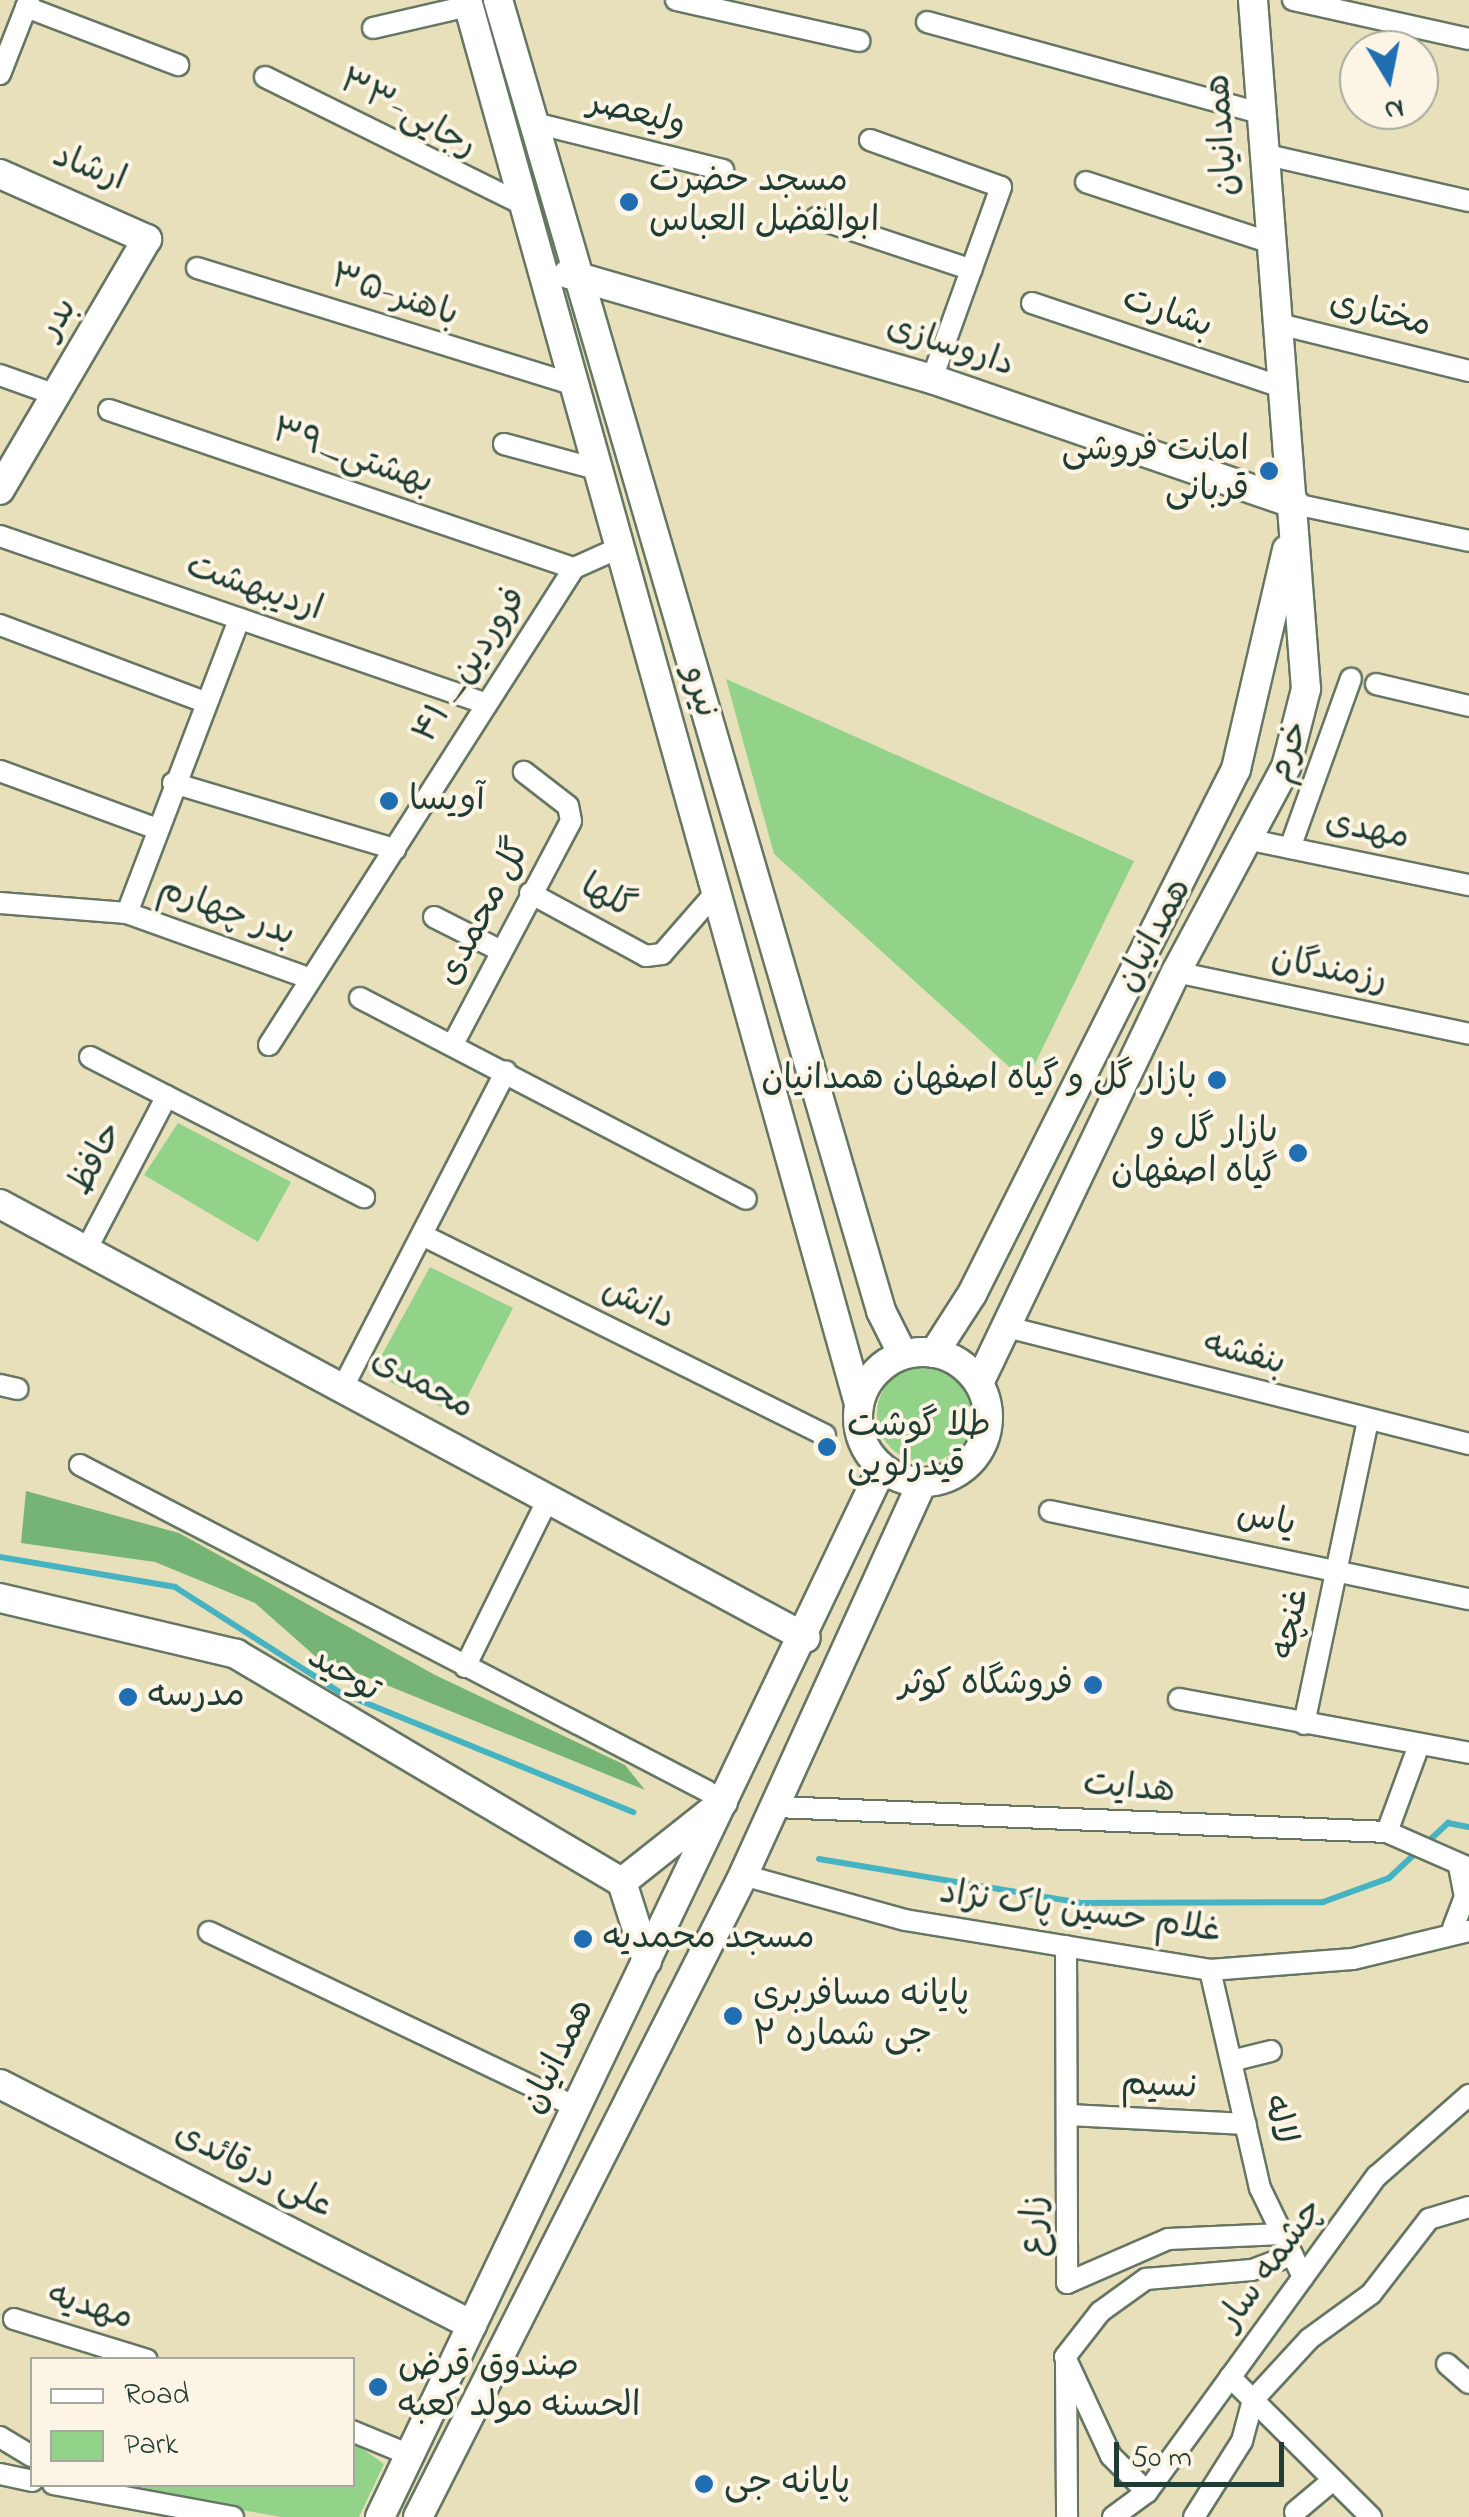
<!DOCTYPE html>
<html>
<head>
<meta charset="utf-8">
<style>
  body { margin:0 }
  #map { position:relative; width:1469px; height:2517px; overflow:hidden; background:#e7e0bb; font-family:"Indie Flower","Playpen Sans Arabic",sans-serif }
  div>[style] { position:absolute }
  .green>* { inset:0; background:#92d289 }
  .round { border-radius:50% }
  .forest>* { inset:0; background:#75b475 }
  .stream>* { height:6px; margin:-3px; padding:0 3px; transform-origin:3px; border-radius:3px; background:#46b3c2 }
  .roads { filter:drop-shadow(2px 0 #657663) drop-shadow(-2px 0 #657663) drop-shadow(0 2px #657663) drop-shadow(0 -2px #657663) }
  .street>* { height:20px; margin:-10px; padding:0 10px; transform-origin:10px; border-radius:10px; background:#fff }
  .secondary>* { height:28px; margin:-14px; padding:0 14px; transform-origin:14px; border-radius:14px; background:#fff }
  .secondary>.ring { margin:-14px; padding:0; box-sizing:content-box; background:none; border:28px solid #fff; border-radius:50% }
  .dots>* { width:28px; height:28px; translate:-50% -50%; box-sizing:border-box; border:5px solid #fcf5e5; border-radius:50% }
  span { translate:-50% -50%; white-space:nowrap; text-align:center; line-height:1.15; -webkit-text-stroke:8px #fcf5e5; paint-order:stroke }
  .street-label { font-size:35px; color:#1f3d34 }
  .poi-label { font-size:35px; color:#1f3d34 }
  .left { translate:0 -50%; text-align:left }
  .right { translate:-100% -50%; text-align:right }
  .legend { position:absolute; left:30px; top:2357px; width:325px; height:130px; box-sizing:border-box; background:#fcf5e5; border:2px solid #a4ab9e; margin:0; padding:12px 18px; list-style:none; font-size:30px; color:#1f3d34 }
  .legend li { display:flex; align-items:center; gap:20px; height:50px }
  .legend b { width:50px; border:2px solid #a4ab9e }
  .north { position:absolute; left:1339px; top:30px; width:100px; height:100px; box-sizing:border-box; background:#fcf5e5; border:2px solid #a4ab9e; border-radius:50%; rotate:170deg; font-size:28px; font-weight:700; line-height:40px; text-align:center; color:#1f3d34 }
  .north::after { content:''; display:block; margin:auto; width:35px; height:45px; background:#1f6fb2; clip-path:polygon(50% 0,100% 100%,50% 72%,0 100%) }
  .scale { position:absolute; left:1114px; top:2442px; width:170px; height:45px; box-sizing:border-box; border:5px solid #1f3d34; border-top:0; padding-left:12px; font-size:30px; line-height:35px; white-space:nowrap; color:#1f3d34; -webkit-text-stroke:8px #fcf5e5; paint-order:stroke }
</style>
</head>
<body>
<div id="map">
  <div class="green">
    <i style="clip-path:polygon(726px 679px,1134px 861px,1026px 1082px,774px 854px)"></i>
    <i style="clip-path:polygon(178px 1123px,291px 1182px,258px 1242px,144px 1175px)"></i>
    <i style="clip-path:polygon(430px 1267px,513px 1308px,458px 1415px,372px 1373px)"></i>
    <i class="round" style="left:877px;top:1366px;width:96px;height:96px"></i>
    <i style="clip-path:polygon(353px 2442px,384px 2464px,359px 2517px,281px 2517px,103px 2485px,352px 2484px)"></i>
  </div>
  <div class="forest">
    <i style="clip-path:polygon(26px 1491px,179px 1533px,435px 1675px,625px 1765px,645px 1790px,315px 1656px,255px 1603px,155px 1562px,21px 1543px)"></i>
  </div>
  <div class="stream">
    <i style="left:0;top:1557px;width:178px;rotate:9.7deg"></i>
    <i style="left:175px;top:1587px;width:195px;rotate:32.6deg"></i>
    <i style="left:339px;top:1692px;width:318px;rotate:22.2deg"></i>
    <i style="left:819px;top:1859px;width:266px;rotate:9.5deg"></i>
    <i style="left:1081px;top:1903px;width:242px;rotate:-0.2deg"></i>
    <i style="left:1323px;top:1902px;width:70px;rotate:-20deg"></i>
    <i style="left:1389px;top:1878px;width:81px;rotate:-43deg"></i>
    <i style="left:1448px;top:1823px;width:21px;rotate:11deg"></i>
  </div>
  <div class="roads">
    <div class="street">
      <i style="left:676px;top:0;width:188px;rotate:12.6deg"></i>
      <i style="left:1293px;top:0;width:180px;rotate:12.5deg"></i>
      <i style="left:26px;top:7px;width:163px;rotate:20.9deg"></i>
      <i style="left:927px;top:22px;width:345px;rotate:15.3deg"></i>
      <i style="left:373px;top:28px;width:98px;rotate:-13deg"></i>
      <i style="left:0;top:74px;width:79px;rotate:-68.6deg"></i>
      <i style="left:265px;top:77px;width:287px;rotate:26.3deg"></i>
      <i style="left:535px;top:123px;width:194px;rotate:14deg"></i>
      <i style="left:870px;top:140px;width:139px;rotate:19.7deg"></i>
      <i style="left:1001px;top:187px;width:204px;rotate:109.8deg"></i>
      <i style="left:1263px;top:154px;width:211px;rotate:12.9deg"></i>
      <i style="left:1086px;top:182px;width:193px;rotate:18.2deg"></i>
      <i style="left:816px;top:218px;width:164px;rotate:18.4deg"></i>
      <i style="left:197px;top:268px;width:393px;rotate:17.2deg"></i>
      <i style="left:1032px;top:303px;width:264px;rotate:18.6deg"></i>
      <i style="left:1275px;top:323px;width:200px;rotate:13.9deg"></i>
      <i style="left:0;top:375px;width:59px;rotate:19.7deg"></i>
      <i style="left:109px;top:410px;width:491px;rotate:18.8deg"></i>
      <i style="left:504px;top:444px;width:95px;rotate:15.2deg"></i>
      <i style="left:1295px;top:504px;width:178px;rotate:12deg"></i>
      <i style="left:0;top:536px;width:515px;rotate:19.03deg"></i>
      <i style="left:0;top:625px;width:214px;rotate:20.6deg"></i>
      <i style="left:1376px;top:684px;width:96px;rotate:13.3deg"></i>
      <i style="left:0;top:771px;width:168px;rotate:20.2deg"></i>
      <i style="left:173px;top:783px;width:232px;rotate:16.6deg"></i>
      <i style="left:1251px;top:840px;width:223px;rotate:11.7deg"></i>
      <i style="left:1290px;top:848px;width:180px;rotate:-70.2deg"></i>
      <i style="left:530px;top:893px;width:132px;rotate:28.5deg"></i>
      <i style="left:646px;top:956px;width:16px;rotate:-7deg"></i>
      <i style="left:662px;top:954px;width:82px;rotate:-48.9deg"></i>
      <i style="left:0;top:903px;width:127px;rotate:4.5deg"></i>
      <i style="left:127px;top:913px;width:193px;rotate:19.7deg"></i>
      <i style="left:127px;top:913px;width:315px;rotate:-69.1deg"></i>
      <i style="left:434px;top:917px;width:75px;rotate:26.9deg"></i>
      <i style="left:1176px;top:972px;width:299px;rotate:11.9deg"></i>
      <i style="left:360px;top:998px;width:435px;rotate:27.5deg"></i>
      <i style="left:453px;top:1044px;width:252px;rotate:-62.1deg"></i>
      <i style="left:571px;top:821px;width:15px;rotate:-101deg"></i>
      <i style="left:568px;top:806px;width:56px;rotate:-142.3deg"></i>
      <i style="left:269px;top:1045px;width:566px;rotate:-57.4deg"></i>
      <i style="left:574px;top:568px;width:49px;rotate:-24deg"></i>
      <i style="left:90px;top:1057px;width:308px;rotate:27.1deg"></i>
      <i style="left:422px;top:1235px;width:450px;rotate:26.4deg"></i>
      <i style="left:85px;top:1252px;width:176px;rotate:-62.3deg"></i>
      <i style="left:1003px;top:1326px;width:481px;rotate:14.2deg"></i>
      <i style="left:0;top:1385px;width:18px;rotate:13deg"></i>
      <i style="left:344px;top:1385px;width:353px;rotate:-62.7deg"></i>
      <i style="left:80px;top:1465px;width:707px;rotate:27.47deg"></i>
      <i style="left:1050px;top:1511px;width:428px;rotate:11.9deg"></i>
      <i style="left:465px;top:1667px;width:190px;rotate:-63.7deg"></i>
      <i style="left:1179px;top:1699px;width:295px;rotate:10.5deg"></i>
      <i style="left:1304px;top:1724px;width:310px;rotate:-78.1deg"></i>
      <i style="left:776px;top:1807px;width:612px;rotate:2.34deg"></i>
      <i style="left:1387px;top:1832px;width:90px;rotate:23.7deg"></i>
      <i style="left:1387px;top:1832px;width:93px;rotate:-69.8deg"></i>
      <i style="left:743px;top:1875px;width:168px;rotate:15.5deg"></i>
      <i style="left:905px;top:1920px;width:309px;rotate:9.3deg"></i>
      <i style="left:1210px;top:1970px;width:143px;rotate:-4.4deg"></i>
      <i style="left:1353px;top:1959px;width:119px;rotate:-13.6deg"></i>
      <i style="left:1453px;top:1928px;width:33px;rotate:-69deg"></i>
      <i style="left:1465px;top:1897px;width:31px;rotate:-101deg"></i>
      <i style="left:209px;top:1932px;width:407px;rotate:25.5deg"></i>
      <i style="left:1066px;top:1946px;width:337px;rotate:89.8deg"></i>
      <i style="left:1067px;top:2283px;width:110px;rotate:-23.5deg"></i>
      <i style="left:1168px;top:2239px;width:114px;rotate:-2.5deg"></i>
      <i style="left:1210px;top:1970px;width:224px;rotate:77.1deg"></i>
      <i style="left:1260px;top:2188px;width:99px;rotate:64.2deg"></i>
      <i style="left:1231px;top:2061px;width:41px;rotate:-14deg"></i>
      <i style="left:1069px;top:2115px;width:177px;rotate:2.9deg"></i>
      <i style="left:14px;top:2319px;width:139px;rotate:17.1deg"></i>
      <i style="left:1065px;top:2357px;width:57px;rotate:-52.1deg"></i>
      <i style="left:1100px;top:2312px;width:57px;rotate:-35.7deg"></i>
      <i style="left:1146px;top:2279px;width:106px;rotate:-4.9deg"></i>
      <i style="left:1252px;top:2270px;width:43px;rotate:-20.6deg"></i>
      <i style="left:1065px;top:2357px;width:109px;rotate:65.1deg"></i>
      <i style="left:1111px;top:2456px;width:51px;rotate:45deg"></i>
      <i style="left:1066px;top:2364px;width:153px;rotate:89.6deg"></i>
      <i style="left:1447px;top:2364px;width:29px;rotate:41deg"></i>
      <i style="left:1230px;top:2377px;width:199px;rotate:44.8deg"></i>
      <i style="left:352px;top:2431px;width:63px;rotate:22.5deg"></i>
      <i style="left:0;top:2437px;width:37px;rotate:31deg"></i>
      <i style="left:0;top:2474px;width:33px;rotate:12deg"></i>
      <i style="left:53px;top:2484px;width:183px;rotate:10.4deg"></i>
      <i style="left:1295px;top:2512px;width:50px;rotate:-40.1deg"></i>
      <i style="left:1113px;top:2517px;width:42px;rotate:-36.3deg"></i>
      <i style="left:1147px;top:2492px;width:391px;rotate:-54deg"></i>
      <i style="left:1377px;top:2176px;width:123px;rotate:-41.4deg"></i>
      <i style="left:1194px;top:2517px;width:90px;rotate:-57.7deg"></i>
      <i style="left:1242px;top:2441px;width:42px;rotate:-75deg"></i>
      <i style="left:1253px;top:2400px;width:83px;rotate:-47.4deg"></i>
      <i style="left:1309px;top:2339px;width:77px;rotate:-36deg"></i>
      <i style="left:1371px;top:2294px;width:95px;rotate:-52.3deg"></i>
      <i style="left:1429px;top:2219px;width:42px;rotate:-16.7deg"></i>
    </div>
    <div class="secondary">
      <i style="left:467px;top:0;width:1458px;rotate:74.4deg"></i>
      <i style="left:498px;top:0;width:1366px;rotate:73.71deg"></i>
      <i style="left:881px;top:1311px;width:49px;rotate:63.4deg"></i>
      <i style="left:0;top:174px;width:161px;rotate:23.9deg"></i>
      <i style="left:147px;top:239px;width:291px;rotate:120.4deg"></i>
      <i style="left:568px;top:274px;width:379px;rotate:16.1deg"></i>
      <i style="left:932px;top:379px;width:384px;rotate:19deg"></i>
      <i style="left:0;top:1204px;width:915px;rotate:28.3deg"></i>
      <i class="ring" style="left:858px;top:1352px;width:102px;height:102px"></i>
      <i style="left:934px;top:1353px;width:70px;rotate:-57.2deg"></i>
      <i style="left:972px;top:1294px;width:588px;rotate:-63.3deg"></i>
      <i style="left:1236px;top:769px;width:225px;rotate:-76.9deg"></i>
      <i style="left:979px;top:1383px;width:456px;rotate:-64.4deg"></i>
      <i style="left:1176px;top:972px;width:233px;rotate:-61.8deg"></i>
      <i style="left:1286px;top:767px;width:81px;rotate:-75.6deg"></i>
      <i style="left:1306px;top:689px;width:691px;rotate:-94.4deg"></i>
      <i style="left:0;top:1598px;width:243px;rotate:13.3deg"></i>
      <i style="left:236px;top:1654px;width:448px;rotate:30.6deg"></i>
      <i style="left:622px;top:1882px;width:83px;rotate:72.4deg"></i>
      <i style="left:622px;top:1882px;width:129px;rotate:-38.4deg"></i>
      <i style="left:0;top:2084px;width:530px;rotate:27.05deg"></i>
      <i style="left:380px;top:2517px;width:1163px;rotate:-64.43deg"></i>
      <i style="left:418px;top:2517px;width:714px;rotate:-63.11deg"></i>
      <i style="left:741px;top:1880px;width:437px;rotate:-65.5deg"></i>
    </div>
  </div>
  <div class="dots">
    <i style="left:629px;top:202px;background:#1f6fb2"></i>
    <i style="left:1269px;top:471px;background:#1f6fb2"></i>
    <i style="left:389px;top:801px;background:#1f6fb2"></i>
    <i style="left:1217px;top:1080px;background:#1f6fb2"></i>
    <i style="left:1298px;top:1153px;background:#1f6fb2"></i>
    <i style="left:827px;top:1447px;background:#1f6fb2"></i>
    <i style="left:1093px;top:1685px;background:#1f6fb2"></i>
    <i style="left:128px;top:1697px;background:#1f6fb2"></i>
    <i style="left:583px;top:1939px;background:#1f6fb2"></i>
    <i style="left:733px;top:2016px;background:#1f6fb2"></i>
    <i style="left:378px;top:2387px;background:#1f6fb2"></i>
    <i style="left:704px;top:2484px;background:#1f6fb2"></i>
  </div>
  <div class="street-label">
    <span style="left:407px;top:115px;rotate:28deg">۳۳-رجایی</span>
    <span style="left:637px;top:115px;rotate:14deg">ولیعصر</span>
    <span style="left:1224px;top:135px;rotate:-94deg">همدانیان</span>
    <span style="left:89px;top:169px;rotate:21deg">ارشاد</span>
    <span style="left:394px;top:297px;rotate:18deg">۳۵-باهنر</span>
    <span style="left:1167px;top:314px;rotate:19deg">بشارت</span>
    <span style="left:1380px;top:315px;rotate:14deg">مختاری</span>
    <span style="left:59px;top:319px;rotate:-58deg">بدر</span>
    <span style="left:950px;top:347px;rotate:18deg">داروسازی</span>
    <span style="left:352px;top:458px;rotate:19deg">۳۹_بهشتی</span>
    <span style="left:254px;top:589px;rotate:19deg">اردیبهشت</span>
    <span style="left:471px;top:666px;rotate:-57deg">۴۱ _فروردین</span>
    <span style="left:699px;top:692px;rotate:74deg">نیرو</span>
    <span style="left:1290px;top:752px;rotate:-70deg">خرم</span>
    <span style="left:1367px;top:831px;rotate:12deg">مهدی</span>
    <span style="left:607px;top:898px;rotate:29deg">گلها</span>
    <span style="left:226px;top:913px;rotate:20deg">بدر چهارم</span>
    <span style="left:485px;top:913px;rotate:-62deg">گل محمدی</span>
    <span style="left:1155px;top:936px;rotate:-62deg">همدانیان</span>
    <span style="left:1329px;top:971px;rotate:12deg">رزمندگان</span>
    <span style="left:97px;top:1159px;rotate:-62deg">حافظ</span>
    <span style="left:638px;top:1305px;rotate:26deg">دانش</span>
    <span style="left:1244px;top:1355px;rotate:15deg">بنفشه</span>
    <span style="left:422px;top:1385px;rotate:29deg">محمدی</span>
    <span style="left:1266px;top:1521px;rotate:11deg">یاس</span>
    <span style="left:1292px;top:1624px;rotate:-78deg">غنچه</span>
    <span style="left:343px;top:1675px;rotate:31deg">توحید</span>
    <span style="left:1129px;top:1789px;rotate:5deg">هدایت</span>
    <span style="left:1080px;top:1913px;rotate:8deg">غلام حسین پاک نژاد</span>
    <span style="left:559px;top:2057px;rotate:-64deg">همدانیان</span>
    <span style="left:1159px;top:2087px;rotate:3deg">نسیم</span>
    <span style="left:1278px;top:2120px;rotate:77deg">لاله</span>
    <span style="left:253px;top:2171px;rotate:27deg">علی درقائدی</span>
    <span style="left:1036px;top:2226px;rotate:-88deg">زارع</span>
    <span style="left:1272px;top:2265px;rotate:-54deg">چشمه سار</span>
    <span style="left:90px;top:2308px;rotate:17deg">مهدیه</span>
  </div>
  <div class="poi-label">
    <span class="left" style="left:649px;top:202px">مسجد حضرت<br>ابوالفضل العباس</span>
    <span class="right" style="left:1249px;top:471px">امانت فروشی<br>قربانی</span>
    <span class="left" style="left:409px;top:801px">آویسا</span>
    <span class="right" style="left:1197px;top:1080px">بازار گل و گیاه اصفهان همدانیان</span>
    <span class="right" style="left:1278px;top:1153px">بازار گل و<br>گیاه اصفهان</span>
    <span class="left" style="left:847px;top:1447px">طلا گوشت<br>قیدرلویی</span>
    <span class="right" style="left:1073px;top:1685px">فروشگاه کوثر</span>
    <span class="left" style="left:148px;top:1697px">مدرسه</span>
    <span class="left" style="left:603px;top:1939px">مسجد محمدیه</span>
    <span class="left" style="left:753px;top:2016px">پایانه مسافربری<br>جی شماره ۲</span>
    <span class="left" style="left:398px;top:2387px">صندوق قرض<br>الحسنه مولد کعبه</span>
    <span class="left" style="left:724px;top:2484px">پایانه جی</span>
  </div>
  <ul class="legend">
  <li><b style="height:12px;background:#fff"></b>Road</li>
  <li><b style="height:28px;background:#92d289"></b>Park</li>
  </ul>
  <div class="north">N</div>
  <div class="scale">50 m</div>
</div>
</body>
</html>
